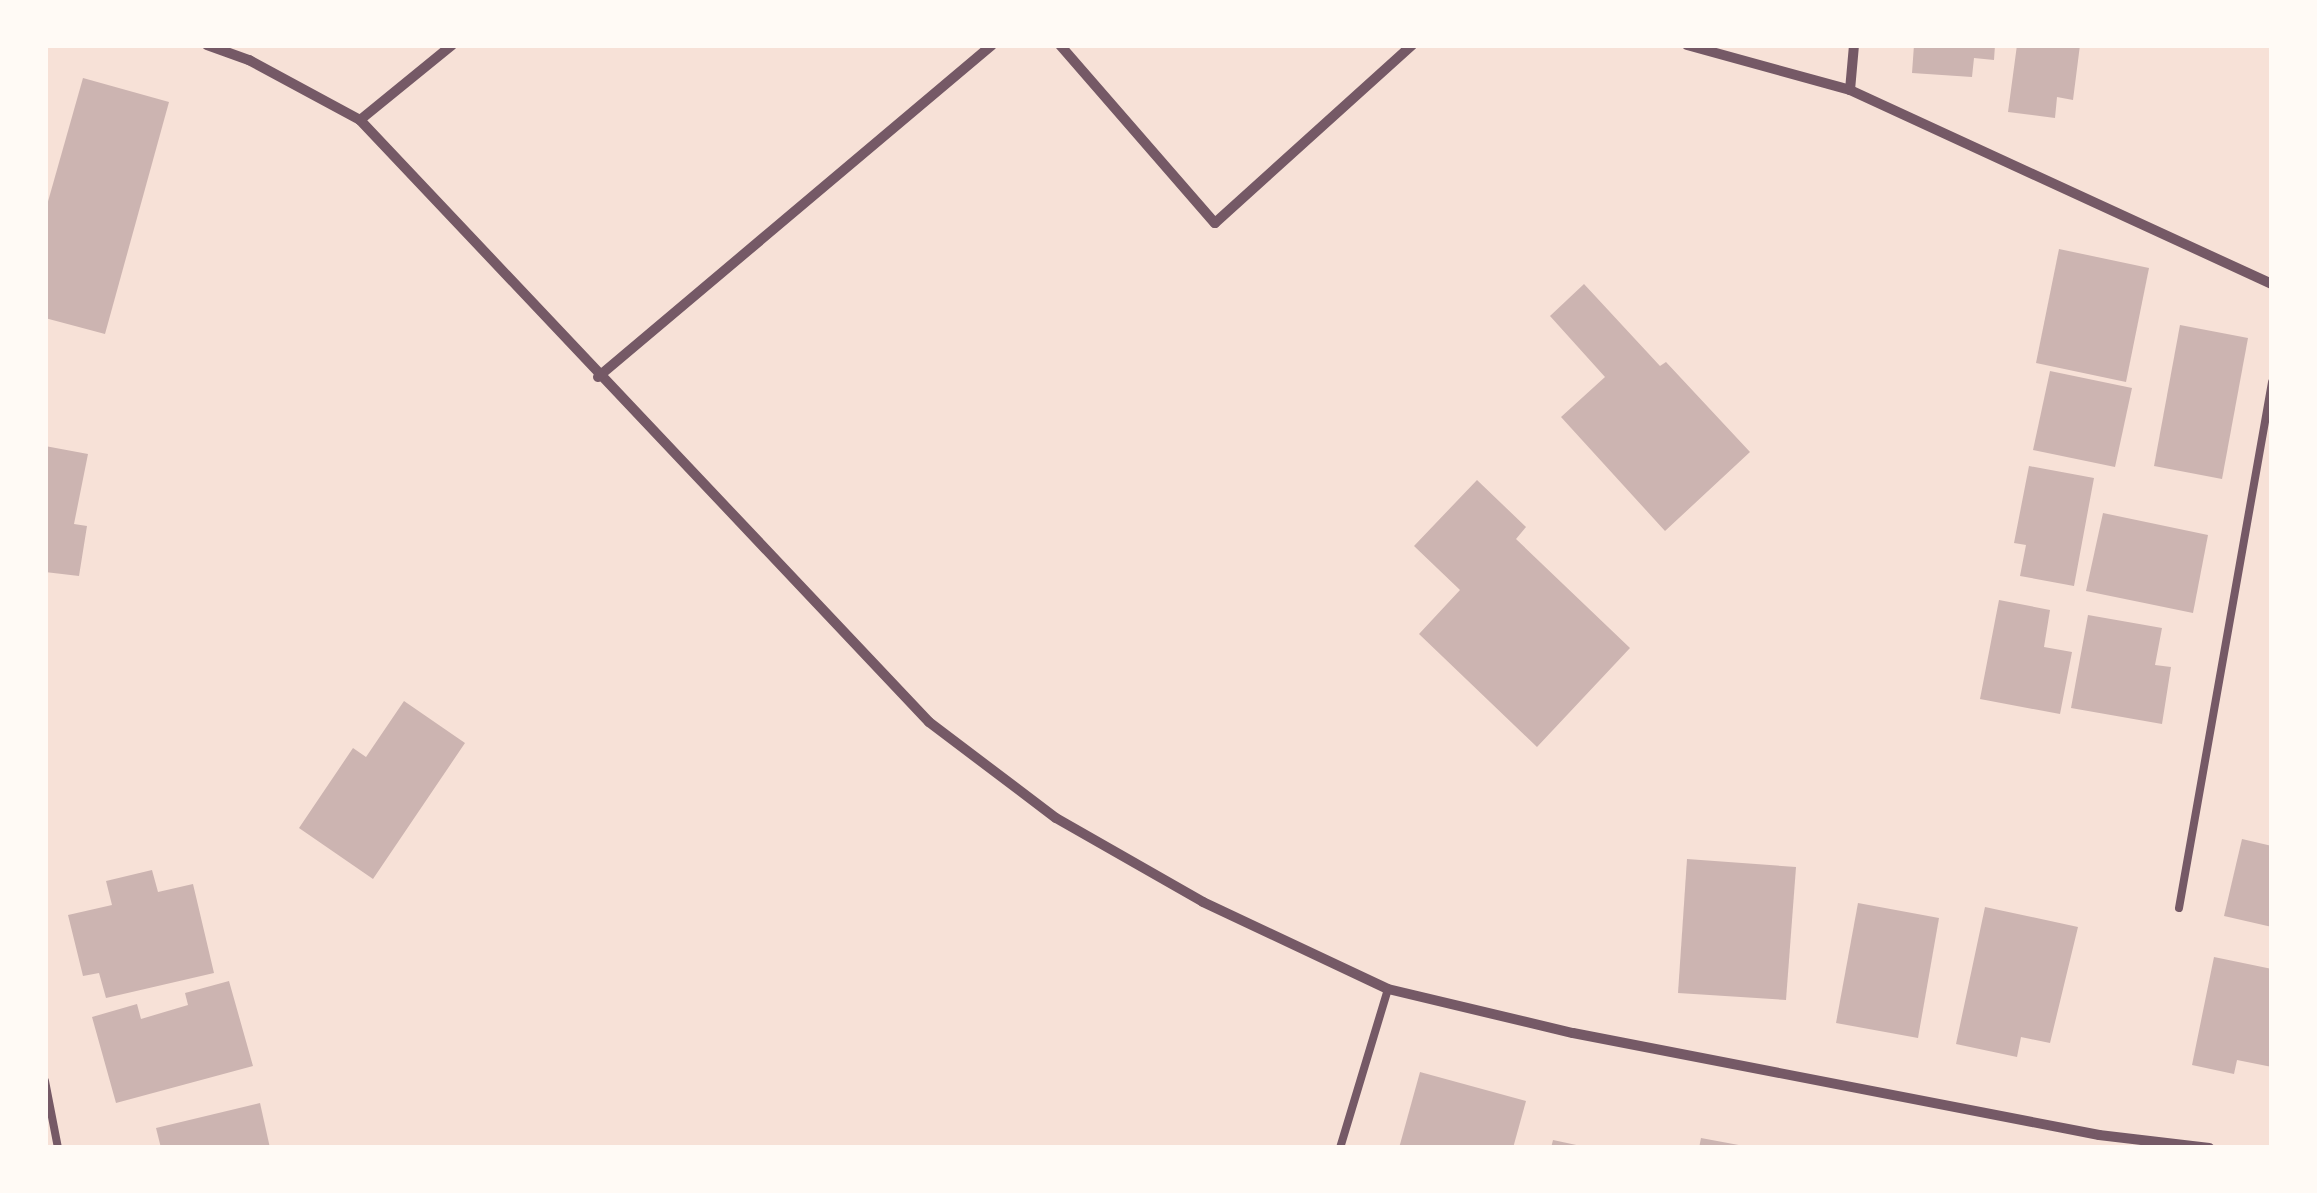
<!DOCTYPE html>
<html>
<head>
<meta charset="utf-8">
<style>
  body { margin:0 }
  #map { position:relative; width:2317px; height:1193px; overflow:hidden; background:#f7e1d7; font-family:Jost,sans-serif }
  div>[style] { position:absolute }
  .building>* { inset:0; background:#ccb4b1 }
  .service>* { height:8px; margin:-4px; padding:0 4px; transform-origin:4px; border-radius:4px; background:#755966 }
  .minor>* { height:10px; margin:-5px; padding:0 5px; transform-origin:5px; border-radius:5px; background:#755966 }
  span { translate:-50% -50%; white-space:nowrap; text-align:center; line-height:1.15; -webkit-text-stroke:10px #fffaf5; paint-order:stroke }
  .frame { position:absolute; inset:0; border:48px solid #fffaf5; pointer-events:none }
</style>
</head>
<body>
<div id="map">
  <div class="building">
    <i style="clip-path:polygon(1914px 45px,1995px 45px,1994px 60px,1974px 58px,1972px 77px,1912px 73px)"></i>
    <i style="clip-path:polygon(2017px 45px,2080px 45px,2073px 100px,2057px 97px,2055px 118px,2008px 112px)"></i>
    <i style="clip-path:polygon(83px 78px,169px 102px,105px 334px,45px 318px,45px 212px)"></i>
    <i style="clip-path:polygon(2059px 249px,2149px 268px,2126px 382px,2036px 363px)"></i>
    <i style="clip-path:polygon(1584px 284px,1660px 366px,1666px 362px,1750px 452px,1665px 531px,1561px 417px,1605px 377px,1550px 316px)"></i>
    <i style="clip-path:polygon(2180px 325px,2248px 338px,2222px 479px,2154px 466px)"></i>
    <i style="clip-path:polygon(2050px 371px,2132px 388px,2115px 467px,2033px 450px)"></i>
    <i style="clip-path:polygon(45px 446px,88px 454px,74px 524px,87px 526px,79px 576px,45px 572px)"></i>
    <i style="clip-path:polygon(2029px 466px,2094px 478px,2074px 586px,2020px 576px,2026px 545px,2014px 543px)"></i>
    <i style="clip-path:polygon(1477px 480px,1526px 527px,1516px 539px,1630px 648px,1537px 747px,1419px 634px,1460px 590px,1414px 546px)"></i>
    <i style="clip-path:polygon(2103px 513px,2208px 535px,2193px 613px,2086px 591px)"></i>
    <i style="clip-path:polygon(1999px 600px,2050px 610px,2044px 647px,2072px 652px,2060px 714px,1980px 699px)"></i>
    <i style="clip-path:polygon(2088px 615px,2162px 628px,2155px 665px,2171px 667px,2162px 724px,2071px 708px)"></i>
    <i style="clip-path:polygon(404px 701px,465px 743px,373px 879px,299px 828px,353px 748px,366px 757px)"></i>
    <i style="clip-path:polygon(2242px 839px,2272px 846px,2272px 927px,2224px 916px)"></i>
    <i style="clip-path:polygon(1687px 859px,1796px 867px,1786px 1000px,1678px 993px)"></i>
    <i style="clip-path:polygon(152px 870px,158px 892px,193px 884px,214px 973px,106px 998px,99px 973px,83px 976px,68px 915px,112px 905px,106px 881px)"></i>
    <i style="clip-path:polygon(1858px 903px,1939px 918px,1918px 1038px,1836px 1023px)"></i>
    <i style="clip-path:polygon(1985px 907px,2078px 927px,2050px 1043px,2021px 1037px,2017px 1057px,1956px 1044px)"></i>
    <i style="clip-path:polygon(2214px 957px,2272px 969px,2272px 1067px,2237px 1060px,2234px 1074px,2192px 1065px)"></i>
    <i style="clip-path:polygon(229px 981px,253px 1066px,116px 1103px,92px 1017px,137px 1004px,141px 1019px,188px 1005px,185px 993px)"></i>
    <i style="clip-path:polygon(1420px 1072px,1526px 1101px,1513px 1148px,1399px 1148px)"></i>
    <i style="clip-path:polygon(260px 1103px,270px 1148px,161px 1148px,156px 1128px)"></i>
    <i style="clip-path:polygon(1701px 1138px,1744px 1146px,1744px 1148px,1699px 1148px)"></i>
    <i style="clip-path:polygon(1553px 1140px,1581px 1146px,1581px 1148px,1551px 1148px)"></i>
  </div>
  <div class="service">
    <i style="left:2179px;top:908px;width:534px;rotate:-79.97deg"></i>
    <i style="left:45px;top:1081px;width:68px;rotate:79deg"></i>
    <i style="left:1340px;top:1148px;width:166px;rotate:-73.2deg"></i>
  </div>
  <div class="minor">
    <i style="left:207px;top:45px;width:45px;rotate:19.7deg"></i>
    <i style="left:249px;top:60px;width:126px;rotate:28.4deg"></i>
    <i style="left:360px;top:120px;width:828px;rotate:46.61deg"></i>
    <i style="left:929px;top:722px;width:159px;rotate:37.1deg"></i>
    <i style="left:1056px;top:818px;width:169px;rotate:29.7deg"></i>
    <i style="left:1203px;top:902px;width:204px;rotate:25.2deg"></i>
    <i style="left:1388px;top:989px;width:190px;rotate:13.4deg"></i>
    <i style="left:1573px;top:1033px;width:536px;rotate:10.97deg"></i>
    <i style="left:2099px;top:1135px;width:111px;rotate:6.7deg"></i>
    <i style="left:1060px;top:45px;width:236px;rotate:49deg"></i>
    <i style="left:1215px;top:223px;width:266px;rotate:-42.1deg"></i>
    <i style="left:1687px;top:45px;width:169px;rotate:15.4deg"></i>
    <i style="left:1850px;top:90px;width:464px;rotate:24.7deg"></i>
    <i style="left:1850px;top:90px;width:45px;rotate:-84.9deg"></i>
    <i style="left:360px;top:120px;width:119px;rotate:-39.2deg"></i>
    <i style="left:598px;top:377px;width:515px;rotate:-40.12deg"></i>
  </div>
  <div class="frame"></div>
</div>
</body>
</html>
